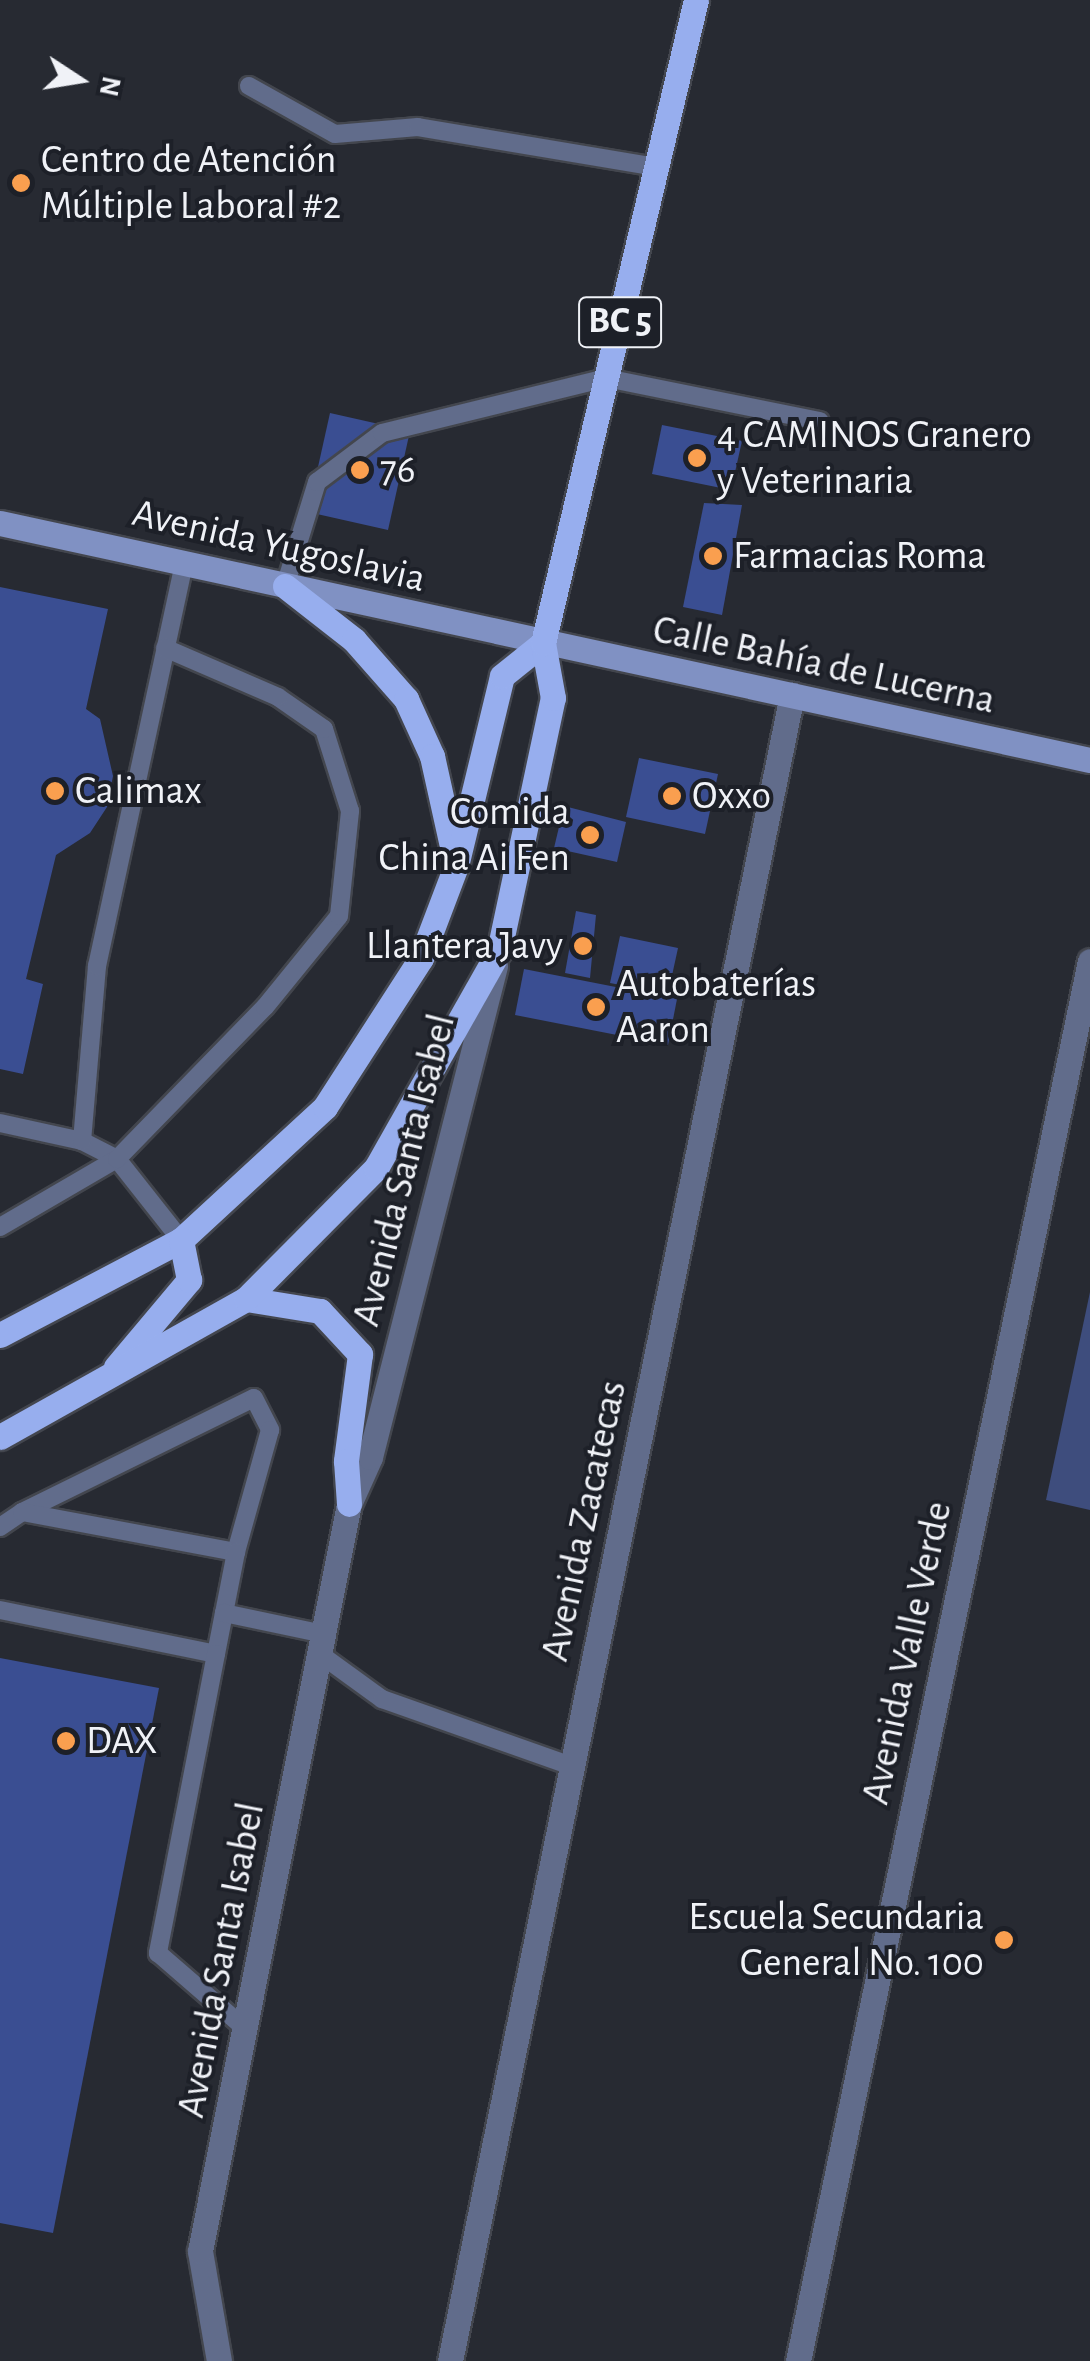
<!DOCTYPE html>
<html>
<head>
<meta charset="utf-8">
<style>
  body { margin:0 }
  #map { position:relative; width:1090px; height:2361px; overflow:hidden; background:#272a32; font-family:"Alegreya Sans",sans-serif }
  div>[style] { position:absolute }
  .green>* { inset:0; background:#3e4d7d }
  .building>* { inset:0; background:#3a4e92 }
  .roads { filter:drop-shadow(2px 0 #43464e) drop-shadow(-2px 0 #43464e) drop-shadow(0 2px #43464e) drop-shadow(0 -2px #43464e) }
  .service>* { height:18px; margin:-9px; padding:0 9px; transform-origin:9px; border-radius:9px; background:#616c8b }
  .minor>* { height:25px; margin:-12.5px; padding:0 12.5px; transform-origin:12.5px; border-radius:12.5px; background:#616c8b }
  .tertiary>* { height:25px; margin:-12.5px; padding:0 12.5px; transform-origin:12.5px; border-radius:12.5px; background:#616c8b }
  .secondary>* { height:25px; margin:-12.5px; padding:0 12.5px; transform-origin:12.5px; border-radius:12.5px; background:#8091c3 }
  .primary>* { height:25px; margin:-12.5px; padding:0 12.5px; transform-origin:12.5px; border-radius:12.5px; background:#97aeee }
  .dots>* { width:28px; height:28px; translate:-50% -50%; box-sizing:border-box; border:5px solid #1d2028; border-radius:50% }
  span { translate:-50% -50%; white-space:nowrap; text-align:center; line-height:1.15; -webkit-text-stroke:8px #1d2028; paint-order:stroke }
  .shield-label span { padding:2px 8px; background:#1d2028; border:2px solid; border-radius:8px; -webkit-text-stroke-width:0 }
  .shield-label { font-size:38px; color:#f0f2f7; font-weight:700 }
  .poi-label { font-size:40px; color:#f0f2f7 }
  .left { translate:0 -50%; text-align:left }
  .right { translate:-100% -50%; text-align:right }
  .street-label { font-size:40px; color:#f0f2f7 }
  .north { position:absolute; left:30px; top:30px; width:100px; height:100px; -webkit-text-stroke:8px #1d2028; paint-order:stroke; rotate:102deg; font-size:28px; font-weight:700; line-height:40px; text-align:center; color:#f0f2f7 }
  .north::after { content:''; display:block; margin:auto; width:35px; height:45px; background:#f0f2f7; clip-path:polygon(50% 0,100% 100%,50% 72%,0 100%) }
</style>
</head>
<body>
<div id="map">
  <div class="green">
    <i style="clip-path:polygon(1090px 1292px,1090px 1510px,1046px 1500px)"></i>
  </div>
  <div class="building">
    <i style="clip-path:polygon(330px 413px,410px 431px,388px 530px,308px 512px)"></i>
    <i style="clip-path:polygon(662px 425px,742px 441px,731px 490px,652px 474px)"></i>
    <i style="clip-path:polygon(704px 503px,742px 505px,722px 615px,683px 607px)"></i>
    <i style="clip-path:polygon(0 587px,108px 609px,86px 709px,100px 719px,113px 776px,107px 807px,90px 833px,56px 855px,26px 979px,43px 984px,23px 1074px,0 1069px)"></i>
    <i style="clip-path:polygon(639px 758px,718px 774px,705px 834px,626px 817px)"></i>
    <i style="clip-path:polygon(564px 806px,626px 822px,617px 862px,554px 848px)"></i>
    <i style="clip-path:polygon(576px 911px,596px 915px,590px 978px,565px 973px)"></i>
    <i style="clip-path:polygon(620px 936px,678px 948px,668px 994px,610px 983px)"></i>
    <i style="clip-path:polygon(524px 969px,677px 999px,668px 1045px,515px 1015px)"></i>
    <i style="clip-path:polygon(0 1658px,159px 1688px,53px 2233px,0 2223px)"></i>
  </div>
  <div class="roads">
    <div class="service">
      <i style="left:249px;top:86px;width:98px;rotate:29.2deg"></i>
      <i style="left:335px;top:134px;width:83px;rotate:-4.8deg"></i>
      <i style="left:418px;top:127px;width:241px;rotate:9.5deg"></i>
      <i style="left:285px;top:586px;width:109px;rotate:-72.9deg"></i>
      <i style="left:317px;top:482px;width:81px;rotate:-37deg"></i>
      <i style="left:382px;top:433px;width:231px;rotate:-13.8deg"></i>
      <i style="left:606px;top:378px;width:218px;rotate:11.4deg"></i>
      <i style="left:0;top:1123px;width:84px;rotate:12.4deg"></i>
      <i style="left:82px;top:1141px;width:39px;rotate:27deg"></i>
      <i style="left:117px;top:1159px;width:103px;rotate:51.7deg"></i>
      <i style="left:82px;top:1141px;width:176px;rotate:-85.1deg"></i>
      <i style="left:97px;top:966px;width:412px;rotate:-77.8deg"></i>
      <i style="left:0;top:1227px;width:135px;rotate:-30.2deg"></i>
      <i style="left:117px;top:1159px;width:212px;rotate:-45.8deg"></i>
      <i style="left:265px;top:1007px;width:117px;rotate:-50.9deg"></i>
      <i style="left:339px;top:916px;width:106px;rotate:-84deg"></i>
      <i style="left:350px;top:811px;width:86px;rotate:-107.6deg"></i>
      <i style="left:324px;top:729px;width:56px;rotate:-145.2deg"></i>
      <i style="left:278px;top:697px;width:123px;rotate:-156.6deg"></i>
      <i style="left:22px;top:1512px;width:258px;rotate:-26.2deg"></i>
      <i style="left:254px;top:1398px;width:36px;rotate:63deg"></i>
      <i style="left:270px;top:1430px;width:127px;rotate:105.6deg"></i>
      <i style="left:0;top:1527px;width:27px;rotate:-34deg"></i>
      <i style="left:22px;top:1512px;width:218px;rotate:10.6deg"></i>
      <i style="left:236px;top:1552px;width:62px;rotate:101.1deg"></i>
      <i style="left:0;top:1610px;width:220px;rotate:11.5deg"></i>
      <i style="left:216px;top:1654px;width:42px;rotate:-79deg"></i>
      <i style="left:224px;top:1613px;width:102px;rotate:11.9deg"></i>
      <i style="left:216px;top:1654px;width:305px;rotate:101deg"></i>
      <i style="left:158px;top:1953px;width:118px;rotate:40.9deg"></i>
      <i style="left:320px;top:1654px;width:77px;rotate:36deg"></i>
      <i style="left:382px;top:1699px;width:201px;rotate:19.5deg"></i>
    </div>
    <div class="minor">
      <i style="left:450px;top:2361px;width:1701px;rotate:-78.4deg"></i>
      <i style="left:798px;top:2361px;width:1430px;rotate:-78.22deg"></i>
    </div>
    <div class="tertiary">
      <i style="left:219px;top:2361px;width:112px;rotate:-99.8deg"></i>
      <i style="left:200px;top:2251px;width:762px;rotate:-78.72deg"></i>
      <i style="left:349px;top:1504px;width:51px;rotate:-65.9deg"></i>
      <i style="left:370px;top:1457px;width:507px;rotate:-75.72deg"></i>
    </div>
    <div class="secondary">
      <i style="left:0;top:523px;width:1115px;rotate:12.27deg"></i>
    </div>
    <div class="primary">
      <i style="left:285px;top:586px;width:88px;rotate:38deg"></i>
      <i style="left:354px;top:640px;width:79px;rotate:48.6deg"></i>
      <i style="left:406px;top:699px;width:63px;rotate:65.5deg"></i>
      <i style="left:432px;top:756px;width:107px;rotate:77.5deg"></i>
      <i style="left:246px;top:1299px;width:75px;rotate:9.2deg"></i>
      <i style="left:320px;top:1311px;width:59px;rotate:47.1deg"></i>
      <i style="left:360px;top:1354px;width:108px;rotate:97.5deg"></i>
      <i style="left:346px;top:1461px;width:43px;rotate:86deg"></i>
      <i style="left:0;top:1335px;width:204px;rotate:-27.7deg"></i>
      <i style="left:181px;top:1240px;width:196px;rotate:-42.7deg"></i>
      <i style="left:325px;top:1107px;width:177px;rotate:-57.2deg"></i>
      <i style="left:421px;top:958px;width:98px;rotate:-69.2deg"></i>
      <i style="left:456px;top:866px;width:195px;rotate:-76.4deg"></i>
      <i style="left:502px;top:676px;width:53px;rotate:-38.8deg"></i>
      <i style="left:116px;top:1367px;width:114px;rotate:-50deg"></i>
      <i style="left:189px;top:1280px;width:41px;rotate:-101.3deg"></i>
      <i style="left:0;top:1437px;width:282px;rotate:-29.3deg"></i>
      <i style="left:246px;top:1299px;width:185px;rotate:-45.2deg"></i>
      <i style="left:376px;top:1168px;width:249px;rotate:-60.5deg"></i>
      <i style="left:499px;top:951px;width:259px;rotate:-78deg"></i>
      <i style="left:553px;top:698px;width:56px;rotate:-100.3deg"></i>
      <i style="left:543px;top:643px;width:661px;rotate:-76.62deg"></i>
    </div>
  </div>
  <div class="dots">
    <i style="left:21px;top:183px;background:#fa9f4f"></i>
    <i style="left:697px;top:458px;background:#fa9f4f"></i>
    <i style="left:360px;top:470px;background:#fa9f4f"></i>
    <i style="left:713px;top:556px;background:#fa9f4f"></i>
    <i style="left:55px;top:791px;background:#fa9f4f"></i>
    <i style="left:672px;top:796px;background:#fa9f4f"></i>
    <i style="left:590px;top:835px;background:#fa9f4f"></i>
    <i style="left:583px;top:946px;background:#fa9f4f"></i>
    <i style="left:596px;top:1007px;background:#fa9f4f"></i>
    <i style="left:66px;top:1741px;background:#fa9f4f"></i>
    <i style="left:1004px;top:1940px;background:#fa9f4f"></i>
  </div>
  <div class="shield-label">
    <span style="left:620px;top:322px">BC 5</span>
  </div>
  <div class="poi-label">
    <span class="left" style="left:41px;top:183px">Centro de Atención<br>Múltiple Laboral #2</span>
    <span class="left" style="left:717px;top:458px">4 CAMINOS Granero<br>y Veterinaria</span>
    <span class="left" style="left:380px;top:470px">76</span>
    <span class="left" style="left:733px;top:556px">Farmacias Roma</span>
    <span class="left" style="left:75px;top:791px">Calimax</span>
    <span class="left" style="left:692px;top:796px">Oxxo</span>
    <span class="right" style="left:570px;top:835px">Comida<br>China Ai Fen</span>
    <span class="right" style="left:563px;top:946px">Llantera Javy</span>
    <span class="left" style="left:616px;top:1007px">Autobaterías<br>Aaron</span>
    <span class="left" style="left:86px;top:1741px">DAX</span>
    <span class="right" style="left:984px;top:1940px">Escuela Secundaria<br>General No. 100</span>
  </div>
  <div class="street-label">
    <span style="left:279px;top:546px;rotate:13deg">Avenida Yugoslavia</span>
    <span style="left:824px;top:665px;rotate:12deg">Calle Bahía de Lucerna</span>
    <span style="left:404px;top:1170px;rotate:-76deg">Avenida Santa Isabel</span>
    <span style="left:584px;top:1521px;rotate:-78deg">Avenida Zacatecas</span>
    <span style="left:907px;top:1653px;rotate:-78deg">Avenida Valle Verde</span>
    <span style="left:221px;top:1960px;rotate:-79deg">Avenida Santa Isabel</span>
  </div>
  <div class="north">N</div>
</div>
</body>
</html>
